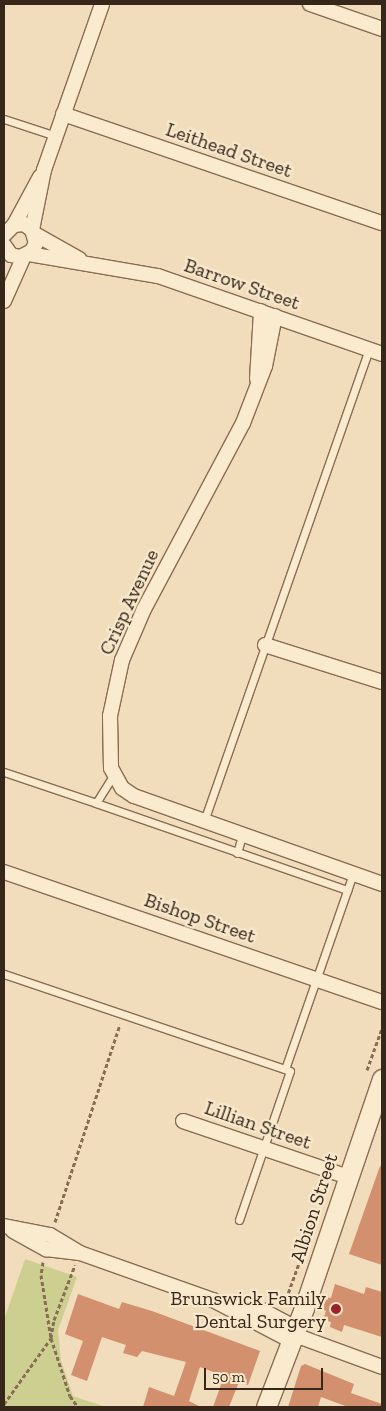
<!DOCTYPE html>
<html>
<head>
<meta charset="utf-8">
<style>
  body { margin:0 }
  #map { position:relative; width:386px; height:1411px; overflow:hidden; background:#f1ddbb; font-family:"Zilla Slab",serif }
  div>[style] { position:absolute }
  .green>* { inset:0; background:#cccf8f }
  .building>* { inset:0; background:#d2906e }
  .path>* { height:3px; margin-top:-1.5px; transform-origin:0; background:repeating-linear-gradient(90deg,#896c54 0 4px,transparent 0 6.5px) }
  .roads { filter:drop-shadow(1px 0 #896c54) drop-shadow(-1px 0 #896c54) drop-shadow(0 1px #896c54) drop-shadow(0 -1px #896c54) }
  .lane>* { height:7px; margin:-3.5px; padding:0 3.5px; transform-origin:3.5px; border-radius:3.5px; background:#fbebce }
  .street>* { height:14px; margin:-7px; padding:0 7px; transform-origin:7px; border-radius:7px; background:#fbebce }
  .secondary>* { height:19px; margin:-9.5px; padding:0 9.5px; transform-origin:9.5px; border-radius:9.5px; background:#fbebce }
  .dots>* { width:14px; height:14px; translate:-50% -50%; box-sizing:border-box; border:2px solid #f8e8cb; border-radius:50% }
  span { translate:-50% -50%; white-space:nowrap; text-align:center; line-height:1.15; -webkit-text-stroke:4.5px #f8e8cb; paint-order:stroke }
  .street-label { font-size:20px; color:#37261a }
  .poi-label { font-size:20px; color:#37261a }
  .right { translate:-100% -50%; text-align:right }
  .frame { position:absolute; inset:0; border:5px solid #37261a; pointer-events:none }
  .scale { position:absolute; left:204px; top:1368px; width:119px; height:22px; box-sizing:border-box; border:2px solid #37261a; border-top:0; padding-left:6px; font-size:15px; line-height:18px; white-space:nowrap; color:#37261a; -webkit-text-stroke:4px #f8e8cb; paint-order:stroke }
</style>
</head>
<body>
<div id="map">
  <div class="green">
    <i style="clip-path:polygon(25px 1259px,77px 1277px,58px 1330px,61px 1361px,73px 1396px,106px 1407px,4px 1407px,4px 1320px)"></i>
  </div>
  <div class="building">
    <i style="clip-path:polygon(380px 1166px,382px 1167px,382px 1265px,349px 1254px)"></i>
    <i style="clip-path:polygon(335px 1284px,364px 1294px,366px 1287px,382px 1292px,382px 1337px,344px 1325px,342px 1332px,330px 1327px,331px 1322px,323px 1320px,326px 1311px,322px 1310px,326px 1297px,331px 1298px)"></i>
    <i style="clip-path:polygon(78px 1294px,119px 1309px,122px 1302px,152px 1311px,260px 1351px,248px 1385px,239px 1382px,229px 1407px,213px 1407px,224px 1376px,200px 1367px,189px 1401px,201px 1407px,143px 1407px,149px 1387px,174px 1396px,186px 1362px,142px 1351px,137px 1357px,123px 1353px,126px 1345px,102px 1337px,87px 1381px,71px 1375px,83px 1341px,65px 1334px)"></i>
    <i style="clip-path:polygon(305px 1364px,354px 1384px,351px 1393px,382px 1404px,382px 1407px,348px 1407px,321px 1397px,318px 1407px,288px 1407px,301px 1366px)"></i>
  </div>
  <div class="path">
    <i style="left:367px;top:1070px;width:45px;rotate:-70.3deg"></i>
    <i style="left:55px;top:1222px;width:208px;rotate:-71.8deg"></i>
    <i style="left:43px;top:1262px;width:13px;rotate:99deg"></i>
    <i style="left:41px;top:1275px;width:64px;rotate:81deg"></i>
    <i style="left:51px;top:1338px;width:61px;rotate:71.9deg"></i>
    <i style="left:70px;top:1396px;width:14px;rotate:54deg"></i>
    <i style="left:284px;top:1305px;width:101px;rotate:-70.3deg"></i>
    <i style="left:4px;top:1404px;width:81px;rotate:-54.5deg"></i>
    <i style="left:51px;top:1338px;width:18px;rotate:-81deg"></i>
    <i style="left:54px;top:1320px;width:59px;rotate:-69.1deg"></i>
  </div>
  <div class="roads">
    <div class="lane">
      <i style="left:4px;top:119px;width:55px;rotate:18.1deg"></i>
      <i style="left:4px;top:772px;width:97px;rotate:18.6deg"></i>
      <i style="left:96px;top:803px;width:32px;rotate:-58deg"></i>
      <i style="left:96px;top:803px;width:266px;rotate:19.1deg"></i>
      <i style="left:204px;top:821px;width:500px;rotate:-70.73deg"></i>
      <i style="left:237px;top:853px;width:19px;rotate:-74deg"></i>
      <i style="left:4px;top:974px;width:297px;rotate:18.7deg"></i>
      <i style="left:239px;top:1220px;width:157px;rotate:-71.1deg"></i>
      <i style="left:290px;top:1071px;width:5px;rotate:-158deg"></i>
      <i style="left:285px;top:1069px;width:207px;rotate:-70.8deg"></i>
    </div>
    <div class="street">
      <i style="left:310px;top:4px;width:76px;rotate:19.1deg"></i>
      <i style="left:63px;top:114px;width:337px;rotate:18.9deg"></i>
      <i style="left:14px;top:225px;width:55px;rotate:-61.6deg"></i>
      <i style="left:32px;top:230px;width:61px;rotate:-78.7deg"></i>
      <i style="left:44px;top:170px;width:176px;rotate:-70.7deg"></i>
      <i style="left:35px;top:234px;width:51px;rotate:29.6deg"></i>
      <i style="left:4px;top:235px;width:14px;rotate:-45deg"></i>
      <i style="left:14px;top:225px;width:10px;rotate:-6deg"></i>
      <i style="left:24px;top:224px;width:10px;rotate:37deg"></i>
      <i style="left:32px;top:230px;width:14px;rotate:73deg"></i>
      <i style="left:36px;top:243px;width:9px;rotate:117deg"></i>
      <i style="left:32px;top:251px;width:13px;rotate:153deg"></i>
      <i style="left:20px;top:257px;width:9px;rotate:-167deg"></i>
      <i style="left:11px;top:255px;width:12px;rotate:-125deg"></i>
      <i style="left:29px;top:254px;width:131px;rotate:9.7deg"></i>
      <i style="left:158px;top:276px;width:237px;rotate:19.2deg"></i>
      <i style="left:4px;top:301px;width:49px;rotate:-66deg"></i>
      <i style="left:275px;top:316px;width:51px;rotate:101.3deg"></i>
      <i style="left:265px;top:366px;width:61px;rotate:111.1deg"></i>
      <i style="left:243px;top:423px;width:211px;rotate:118deg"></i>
      <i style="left:144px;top:609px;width:56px;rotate:113.3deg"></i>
      <i style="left:122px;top:660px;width:57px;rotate:102.1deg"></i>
      <i style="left:110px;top:716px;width:52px;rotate:88.9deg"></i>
      <i style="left:111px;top:768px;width:23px;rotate:61deg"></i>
      <i style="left:122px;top:788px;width:14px;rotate:34deg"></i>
      <i style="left:134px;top:796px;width:263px;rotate:19.5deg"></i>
      <i style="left:257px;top:379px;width:68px;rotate:-86.6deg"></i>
      <i style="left:265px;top:645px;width:123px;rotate:17.5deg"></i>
      <i style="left:4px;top:872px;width:400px;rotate:19deg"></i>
      <i style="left:183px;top:1121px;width:174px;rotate:18.7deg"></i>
      <i style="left:4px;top:1226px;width:47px;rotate:11.1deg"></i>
      <i style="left:50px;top:1235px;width:35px;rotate:31deg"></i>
      <i style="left:80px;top:1253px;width:141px;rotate:19.5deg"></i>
      <i style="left:213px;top:1300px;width:87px;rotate:27.5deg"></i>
      <i style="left:13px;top:1231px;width:38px;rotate:29deg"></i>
      <i style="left:46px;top:1249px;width:34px;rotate:7deg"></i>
      <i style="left:231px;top:1303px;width:32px;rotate:13deg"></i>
      <i style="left:262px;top:1310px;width:36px;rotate:28deg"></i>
      <i style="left:292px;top:1334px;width:96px;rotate:20.1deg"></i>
    </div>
    <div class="secondary">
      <i style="left:266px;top:1407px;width:106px;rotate:-69deg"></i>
      <i style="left:304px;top:1308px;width:242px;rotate:-71.2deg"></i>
    </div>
  </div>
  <div class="dots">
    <i style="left:336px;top:1309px;background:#9c2029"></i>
  </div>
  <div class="street-label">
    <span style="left:229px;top:150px;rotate:19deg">Leithead Street</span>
    <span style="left:242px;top:284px;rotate:19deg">Barrow Street</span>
    <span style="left:129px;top:602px;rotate:-65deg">Crisp Avenue</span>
    <span style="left:200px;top:918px;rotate:19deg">Bishop Street</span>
    <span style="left:258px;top:1125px;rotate:19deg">Lillian Street</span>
    <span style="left:314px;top:1208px;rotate:-72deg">Albion Street</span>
  </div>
  <div class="poi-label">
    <span class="right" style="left:326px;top:1310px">Brunswick Family<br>Dental Surgery</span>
  </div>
  <div class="frame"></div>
  <div class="scale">50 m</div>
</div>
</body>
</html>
